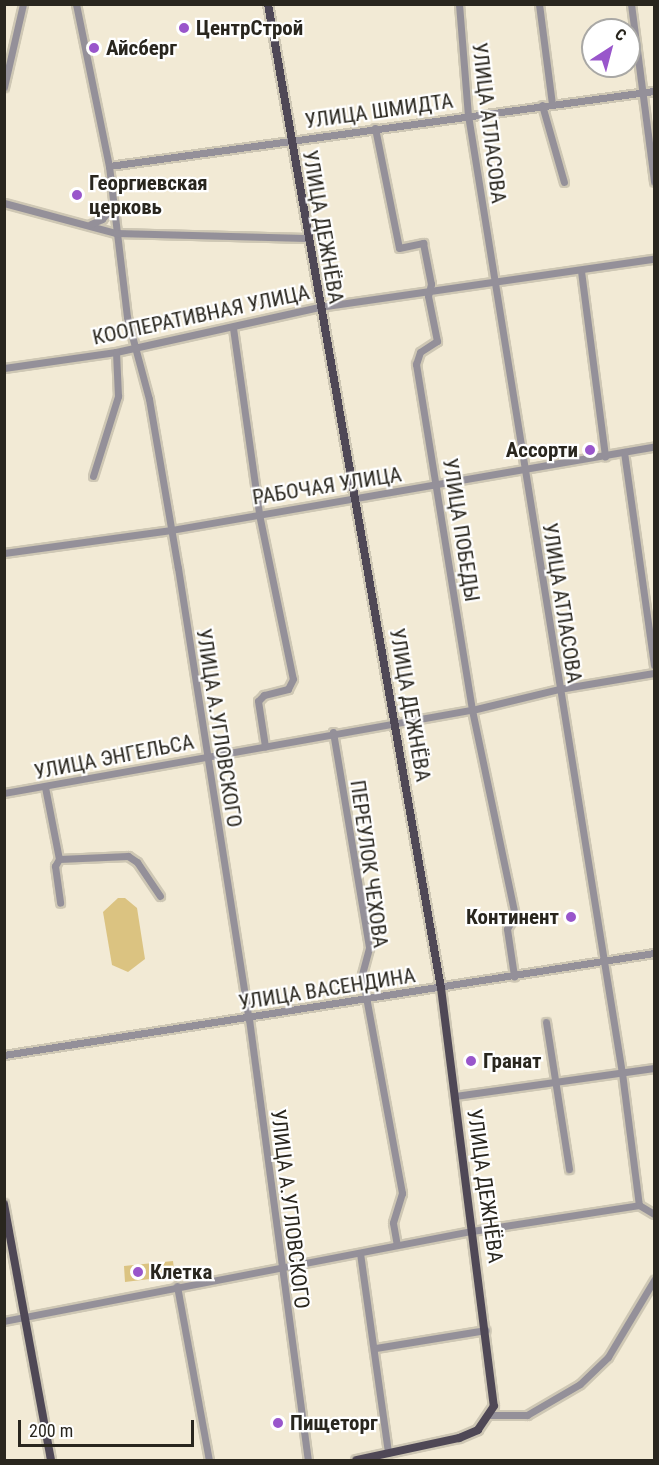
<!DOCTYPE html>
<html>
<head>
<meta charset="utf-8">
<style>
  body { margin:0 }
  #map { position:relative; width:659px; height:1465px; overflow:hidden; background:#f2ead5; font-family:"Roboto Condensed",sans-serif }
  div>[style] { position:absolute }
  .green>* { inset:0; background:#dbc381 }
  .roads { filter:drop-shadow(2px 0 #cec7b4) drop-shadow(-2px 0 #cec7b4) drop-shadow(0 2px #cec7b4) drop-shadow(0 -2px #cec7b4) }
  .minor>* { height:7px; margin:-3.5px; padding:0 3.5px; transform-origin:3.5px; border-radius:3.5px; background:#949099 }
  .major>* { height:8px; margin:-4px; padding:0 4px; transform-origin:4px; border-radius:4px; background:#4f4856 }
  .dots>* { width:16px; height:16px; translate:-50% -50%; box-sizing:border-box; border:3px solid #fff; border-radius:50% }
  span { translate:-50% -50%; white-space:nowrap; text-align:center; line-height:1.15; -webkit-text-stroke:4.5px #fff; paint-order:stroke }
  .poi-label { font-size:21px; color:#29261e; font-weight:700 }
  .left { translate:0 -50%; text-align:left }
  .right { translate:-100% -50%; text-align:right }
  .street-label { font-size:21px; color:#29261e }
  .frame { position:absolute; inset:0; border:6px solid #29261e; pointer-events:none }
  .north { position:absolute; left:581px; top:18px; width:60px; height:60px; box-sizing:border-box; background:#fff; border:2px solid #a9a8a5; border-radius:50%; rotate:36deg; font-size:16px; font-weight:700; line-height:24px; text-align:center; color:#29261e }
  .north::after { content:''; display:block; margin:auto; width:21px; height:27px; background:#9956cb; clip-path:polygon(50% 0,100% 100%,50% 72%,0 100%) }
  .scale { position:absolute; left:18px; top:1420px; width:176px; height:27px; box-sizing:border-box; border:3px solid #29261e; border-top:0; padding-left:8px; font-size:18px; line-height:21px; white-space:nowrap; color:#29261e; -webkit-text-stroke:4px #fff; paint-order:stroke }
</style>
</head>
<body>
<div id="map">
  <div class="green">
    <i style="clip-path:polygon(118px 898px,125px 898px,137px 908px,145px 959px,128px 972px,112px 965px,103px 912px)"></i>
    <i style="clip-path:polygon(173px 1261px,175px 1276px,125px 1282px,124px 1266px)"></i>
  </div>
  <div class="roads">
    <div class="minor">
      <i style="left:76px;top:4px;width:165px;rotate:78.5deg"></i>
      <i style="left:109px;top:166px;width:152px;rotate:83.2deg"></i>
      <i style="left:127px;top:317px;width:85px;rotate:75deg"></i>
      <i style="left:149px;top:399px;width:171px;rotate:80.3deg"></i>
      <i style="left:178px;top:568px;width:457px;rotate:81.1deg"></i>
      <i style="left:249px;top:1019px;width:445px;rotate:82.4deg"></i>
      <i style="left:459px;top:4px;width:111px;rotate:85.4deg"></i>
      <i style="left:468px;top:115px;width:970px;rotate:80.87deg"></i>
      <i style="left:622px;top:1073px;width:133px;rotate:82.7deg"></i>
      <i style="left:539px;top:4px;width:101px;rotate:82.6deg"></i>
      <i style="left:631px;top:4px;width:179px;rotate:82.6deg"></i>
      <i style="left:4px;top:87px;width:85px;rotate:-77.1deg"></i>
      <i style="left:542px;top:105px;width:80px;rotate:74.1deg"></i>
      <i style="left:375px;top:128px;width:122px;rotate:78.7deg"></i>
      <i style="left:399px;top:248px;width:25px;rotate:-12deg"></i>
      <i style="left:423px;top:243px;width:42px;rotate:79deg"></i>
      <i style="left:431px;top:284px;width:12px;rotate:104deg"></i>
      <i style="left:428px;top:296px;width:46px;rotate:78.7deg"></i>
      <i style="left:437px;top:341px;width:20px;rotate:147deg"></i>
      <i style="left:420px;top:352px;width:13px;rotate:108deg"></i>
      <i style="left:416px;top:364px;width:351px;rotate:80.8deg"></i>
      <i style="left:472px;top:710px;width:209px;rotate:78.2deg"></i>
      <i style="left:515px;top:915px;width:16px;rotate:120deg"></i>
      <i style="left:507px;top:929px;width:48px;rotate:81.5deg"></i>
      <i style="left:109px;top:166px;width:550px;rotate:-7.84deg"></i>
      <i style="left:4px;top:203px;width:116px;rotate:15deg"></i>
      <i style="left:116px;top:233px;width:190px;rotate:1.5deg"></i>
      <i style="left:91px;top:224px;width:12px;rotate:-24deg"></i>
      <i style="left:102px;top:219px;width:16px;rotate:-50deg"></i>
      <i style="left:581px;top:271px;width:187px;rotate:82.6deg"></i>
      <i style="left:233px;top:328px;width:188px;rotate:82deg"></i>
      <i style="left:259px;top:514px;width:168px;rotate:78.4deg"></i>
      <i style="left:293px;top:679px;width:11px;rotate:117deg"></i>
      <i style="left:288px;top:689px;width:25px;rotate:166deg"></i>
      <i style="left:264px;top:695px;width:8px;rotate:135deg"></i>
      <i style="left:258px;top:701px;width:46px;rotate:81.2deg"></i>
      <i style="left:4px;top:368px;width:113px;rotate:-8.1deg"></i>
      <i style="left:116px;top:352px;width:208px;rotate:-12.5deg"></i>
      <i style="left:319px;top:307px;width:338px;rotate:-8.2deg"></i>
      <i style="left:624px;top:452px;width:215px;rotate:82deg"></i>
      <i style="left:93px;top:476px;width:84px;rotate:-72.6deg"></i>
      <i style="left:118px;top:396px;width:44px;rotate:-92.6deg"></i>
      <i style="left:4px;top:553px;width:169px;rotate:-7.8deg"></i>
      <i style="left:171px;top:530px;width:490px;rotate:-9.8deg"></i>
      <i style="left:333px;top:732px;width:219px;rotate:80.5deg"></i>
      <i style="left:369px;top:948px;width:28px;rotate:105deg"></i>
      <i style="left:362px;top:975px;width:222px;rotate:79.6deg"></i>
      <i style="left:402px;top:1193px;width:31px;rotate:107deg"></i>
      <i style="left:393px;top:1223px;width:22px;rotate:80deg"></i>
      <i style="left:45px;top:787px;width:73px;rotate:79deg"></i>
      <i style="left:59px;top:859px;width:8px;rotate:120deg"></i>
      <i style="left:55px;top:866px;width:37px;rotate:82deg"></i>
      <i style="left:4px;top:793px;width:475px;rotate:-10.1deg"></i>
      <i style="left:472px;top:710px;width:89px;rotate:-13.6deg"></i>
      <i style="left:559px;top:689px;width:96px;rotate:-9.6deg"></i>
      <i style="left:59px;top:859px;width:69px;rotate:-2.5deg"></i>
      <i style="left:128px;top:856px;width:11px;rotate:34deg"></i>
      <i style="left:137px;top:862px;width:41px;rotate:55.9deg"></i>
      <i style="left:546px;top:1022px;width:149px;rotate:81.1deg"></i>
      <i style="left:4px;top:1055px;width:658px;rotate:-8.92deg"></i>
      <i style="left:455px;top:1096px;width:201px;rotate:-8deg"></i>
      <i style="left:360px;top:1253px;width:202px;rotate:82deg"></i>
      <i style="left:177px;top:1286px;width:177px;rotate:79.6deg"></i>
      <i style="left:4px;top:1321px;width:477px;rotate:-10.9deg"></i>
      <i style="left:472px;top:1231px;width:169px;rotate:-8.8deg"></i>
      <i style="left:639px;top:1205px;width:17px;rotate:31deg"></i>
      <i style="left:376px;top:1348px;width:111px;rotate:-9.3deg"></i>
      <i style="left:491px;top:1415px;width:36px"></i>
      <i style="left:527px;top:1415px;width:61px;rotate:-30.3deg"></i>
      <i style="left:580px;top:1384px;width:39px;rotate:-44deg"></i>
      <i style="left:608px;top:1357px;width:90px;rotate:-59.1deg"></i>
    </div>
    <div class="major">
      <i style="left:268px;top:4px;width:999px;rotate:80.03deg"></i>
      <i style="left:441px;top:988px;width:421px;rotate:82.8deg"></i>
      <i style="left:494px;top:1406px;width:29px;rotate:124deg"></i>
      <i style="left:478px;top:1430px;width:21px;rotate:157deg"></i>
      <i style="left:459px;top:1438px;width:105px;rotate:167.9deg"></i>
      <i style="left:4px;top:1204px;width:260px;rotate:79.6deg"></i>
    </div>
  </div>
  <div class="dots">
    <i style="left:184px;top:28px;background:#9956cb"></i>
    <i style="left:94px;top:48px;background:#9956cb"></i>
    <i style="left:77px;top:195px;background:#9956cb"></i>
    <i style="left:590px;top:450px;background:#9956cb"></i>
    <i style="left:571px;top:917px;background:#9956cb"></i>
    <i style="left:471px;top:1061px;background:#9956cb"></i>
    <i style="left:138px;top:1272px;background:#9956cb"></i>
    <i style="left:278px;top:1423px;background:#9956cb"></i>
  </div>
  <div class="poi-label">
    <span class="left" style="left:196px;top:28px">ЦентрСтрой</span>
    <span class="left" style="left:106px;top:48px">Айсберг</span>
    <span class="left" style="left:89px;top:195px">Георгиевская<br>церковь</span>
    <span class="right" style="left:578px;top:450px">Ассорти</span>
    <span class="right" style="left:559px;top:917px">Континент</span>
    <span class="left" style="left:483px;top:1061px">Гранат</span>
    <span class="left" style="left:150px;top:1272px">Клетка</span>
    <span class="left" style="left:290px;top:1423px">Пищеторг</span>
  </div>
  <div class="street-label">
    <span style="left:379px;top:111px;rotate:-8deg">УЛИЦА ШМИДТА</span>
    <span style="left:489px;top:123px;rotate:83deg">УЛИЦА АТЛАСОВА</span>
    <span style="left:323px;top:227px;rotate:80deg">УЛИЦА ДЕЖНЁВА</span>
    <span style="left:201px;top:315px;rotate:-12deg">КООПЕРАТИВНАЯ УЛИЦА</span>
    <span style="left:327px;top:486px;rotate:-9deg">РАБОЧАЯ УЛИЦА</span>
    <span style="left:461px;top:530px;rotate:81deg">УЛИЦА ПОБЕДЫ</span>
    <span style="left:562px;top:603px;rotate:81deg">УЛИЦА АТЛАСОВА</span>
    <span style="left:410px;top:705px;rotate:80deg">УЛИЦА ДЕЖНЁВА</span>
    <span style="left:219px;top:728px;rotate:81deg">УЛИЦА А.УГЛОВСКОГО</span>
    <span style="left:114px;top:757px;rotate:-11deg">УЛИЦА ЭНГЕЛЬСА</span>
    <span style="left:369px;top:864px;rotate:82deg">ПЕРЕУЛОК ЧЕХОВА</span>
    <span style="left:327px;top:989px;rotate:-9deg">УЛИЦА ВАСЕНДИНА</span>
    <span style="left:485px;top:1186px;rotate:82deg">УЛИЦА ДЕЖНЁВА</span>
    <span style="left:290px;top:1209px;rotate:83deg">УЛИЦА А.УГЛОВСКОГО</span>
  </div>
  <div class="frame"></div>
  <div class="north">С</div>
  <div class="scale">200 m</div>
</div>
</body>
</html>
